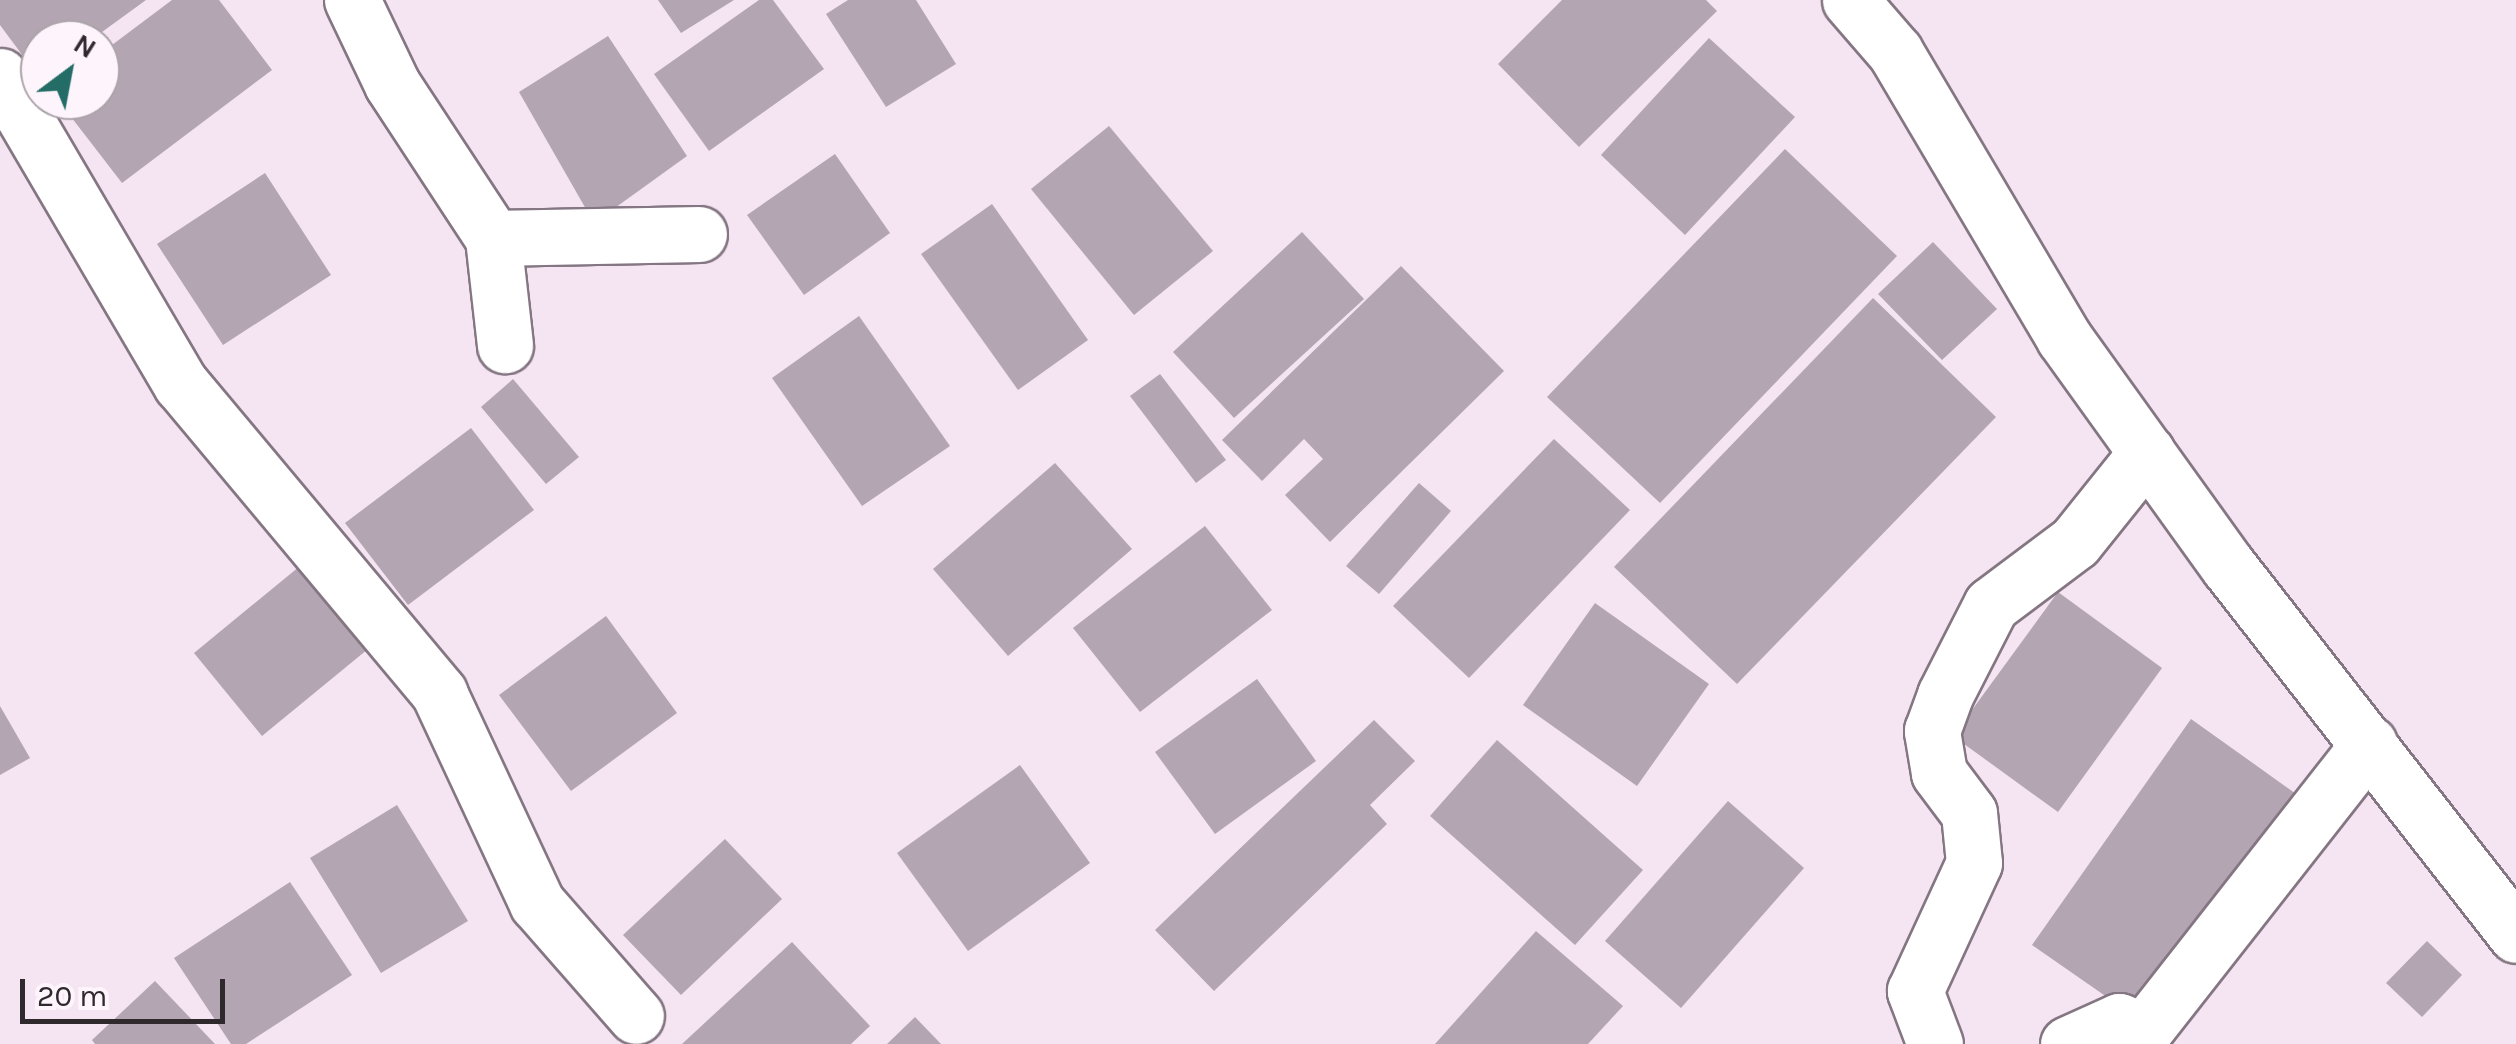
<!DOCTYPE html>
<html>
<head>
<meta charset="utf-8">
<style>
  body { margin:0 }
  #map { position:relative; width:2516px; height:1044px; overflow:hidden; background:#f5e4f2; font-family:Karla,sans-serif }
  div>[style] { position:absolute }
  .building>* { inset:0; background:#b4a5b2 }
  .roads { filter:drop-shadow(2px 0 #847682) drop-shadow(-2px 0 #847682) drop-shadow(0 2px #847682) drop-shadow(0 -2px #847682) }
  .street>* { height:55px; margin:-27.5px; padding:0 27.5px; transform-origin:27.5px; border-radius:27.5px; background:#fff }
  span { translate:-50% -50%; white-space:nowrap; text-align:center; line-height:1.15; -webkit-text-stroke:10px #fef4fc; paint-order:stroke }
  .north { position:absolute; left:20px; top:20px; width:100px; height:100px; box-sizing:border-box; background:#fef4fc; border:2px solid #aba3aa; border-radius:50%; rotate:32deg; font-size:28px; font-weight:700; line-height:40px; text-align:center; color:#2f292e }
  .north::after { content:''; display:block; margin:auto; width:35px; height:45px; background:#246d67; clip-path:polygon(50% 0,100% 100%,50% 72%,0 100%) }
  .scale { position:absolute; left:20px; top:979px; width:205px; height:45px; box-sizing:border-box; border:5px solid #2f292e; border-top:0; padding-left:12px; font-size:30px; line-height:35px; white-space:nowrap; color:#2f292e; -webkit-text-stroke:8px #fef4fc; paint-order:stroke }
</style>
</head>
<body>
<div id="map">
  <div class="building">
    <i style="clip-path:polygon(0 0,146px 0,91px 40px,40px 40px,40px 79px,0 25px)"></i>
    <i style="clip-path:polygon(172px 0,219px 0,272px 70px,122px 183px,58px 100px,100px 100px,100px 54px)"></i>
    <i style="clip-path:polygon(658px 0,734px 0,681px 33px)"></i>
    <i style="clip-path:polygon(759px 0,773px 0,824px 69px,709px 151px,654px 74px)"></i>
    <i style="clip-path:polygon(848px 0,916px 0,956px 64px,886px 107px,826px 14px)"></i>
    <i style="clip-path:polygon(1562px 0,1706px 0,1717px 11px,1579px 147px,1498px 64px)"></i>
    <i style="clip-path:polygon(608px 36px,687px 156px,594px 223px,519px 92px)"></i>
    <i style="clip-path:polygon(1709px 38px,1795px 117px,1685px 235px,1601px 155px)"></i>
    <i style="clip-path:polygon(1109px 126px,1213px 251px,1134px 315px,1031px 189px)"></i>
    <i style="clip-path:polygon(1785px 149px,1897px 256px,1660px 503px,1547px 397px)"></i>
    <i style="clip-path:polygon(835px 154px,890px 233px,804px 295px,747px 215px)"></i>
    <i style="clip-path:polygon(265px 173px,331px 275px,223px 345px,157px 244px)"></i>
    <i style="clip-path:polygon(992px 204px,1088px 340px,1018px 390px,921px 254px)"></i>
    <i style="clip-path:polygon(1302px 232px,1364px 299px,1234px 418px,1173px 352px)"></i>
    <i style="clip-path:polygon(1933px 242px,1997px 309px,1942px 360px,1878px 294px)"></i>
    <i style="clip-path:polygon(1401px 266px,1504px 371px,1330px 542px,1285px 495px,1323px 459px,1304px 439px,1262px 481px,1222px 440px)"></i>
    <i style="clip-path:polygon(1873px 298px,1996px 417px,1737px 684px,1614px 567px)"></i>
    <i style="clip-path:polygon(859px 316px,950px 446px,862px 506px,772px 378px)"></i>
    <i style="clip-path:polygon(1160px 374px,1226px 460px,1196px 483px,1130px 396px)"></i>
    <i style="clip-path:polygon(513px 379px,579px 457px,546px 484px,481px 407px)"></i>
    <i style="clip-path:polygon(471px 428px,534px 510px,408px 605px,345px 523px)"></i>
    <i style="clip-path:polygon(1554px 439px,1630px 510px,1469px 678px,1393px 606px)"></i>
    <i style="clip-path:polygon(1055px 463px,1132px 549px,1008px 656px,933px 569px)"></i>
    <i style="clip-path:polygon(1419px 483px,1451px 511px,1379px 594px,1346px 566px)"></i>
    <i style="clip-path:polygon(1205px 526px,1272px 610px,1140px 712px,1073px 628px)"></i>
    <i style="clip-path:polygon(300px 566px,368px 649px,262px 736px,194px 653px)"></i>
    <i style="clip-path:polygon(2058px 592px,2162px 668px,2058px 812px,1953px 736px)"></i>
    <i style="clip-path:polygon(1595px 603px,1709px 684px,1637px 786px,1523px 705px)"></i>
    <i style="clip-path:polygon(606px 616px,677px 713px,571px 791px,499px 695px)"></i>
    <i style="clip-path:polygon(1257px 679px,1316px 761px,1215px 834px,1155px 752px)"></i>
    <i style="clip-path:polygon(0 706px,30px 758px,0 775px)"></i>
    <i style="clip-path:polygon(2191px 719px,2299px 796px,2140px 1020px,2032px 945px)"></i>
    <i style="clip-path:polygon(1374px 720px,1415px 761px,1370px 805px,1387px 824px,1214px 991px,1155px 930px)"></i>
    <i style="clip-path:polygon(1497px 740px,1643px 870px,1575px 945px,1430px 816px)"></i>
    <i style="clip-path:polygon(1020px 765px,1090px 863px,968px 951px,897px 853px)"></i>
    <i style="clip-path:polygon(1728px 801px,1804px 868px,1681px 1008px,1605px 941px)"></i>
    <i style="clip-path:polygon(397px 805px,468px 921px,381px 973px,310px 858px)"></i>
    <i style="clip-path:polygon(725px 839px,782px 899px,681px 995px,623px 935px)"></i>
    <i style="clip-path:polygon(290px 882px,352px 975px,246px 1044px,231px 1044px,174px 958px)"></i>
    <i style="clip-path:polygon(1536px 931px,1623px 1006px,1588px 1044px,1435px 1044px)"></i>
    <i style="clip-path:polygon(2427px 941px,2462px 975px,2422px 1017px,2386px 983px)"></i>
    <i style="clip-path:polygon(792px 942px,870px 1026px,851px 1044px,682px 1044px)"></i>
    <i style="clip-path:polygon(155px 981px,215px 1044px,95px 1044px,92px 1040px)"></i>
    <i style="clip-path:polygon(915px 1017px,941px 1044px,887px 1044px)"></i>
  </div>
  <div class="roads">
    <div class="street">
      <i style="left:352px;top:0;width:93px;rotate:64.5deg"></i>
      <i style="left:392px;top:84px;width:184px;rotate:56.7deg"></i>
      <i style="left:493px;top:238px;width:206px;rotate:-1.1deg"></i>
      <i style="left:1850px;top:0;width:69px;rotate:49.1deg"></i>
      <i style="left:1895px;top:52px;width:332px;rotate:59.4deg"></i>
      <i style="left:2064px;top:338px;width:281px;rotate:54.3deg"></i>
      <i style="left:2228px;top:566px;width:468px;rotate:52deg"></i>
      <i style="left:0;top:76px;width:357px;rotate:59.6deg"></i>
      <i style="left:181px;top:384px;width:403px;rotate:50.1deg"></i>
      <i style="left:439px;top:693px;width:232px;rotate:65deg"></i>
      <i style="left:537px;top:903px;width:150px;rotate:48.8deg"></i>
      <i style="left:493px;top:238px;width:108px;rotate:83.6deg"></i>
      <i style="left:1935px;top:1044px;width:57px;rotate:-110.7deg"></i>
      <i style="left:1915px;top:991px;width:141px;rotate:-65.3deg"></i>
      <i style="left:1974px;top:863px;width:50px;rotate:-95.7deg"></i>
      <i style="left:1969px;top:813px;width:50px;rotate:-126.9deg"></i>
      <i style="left:1939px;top:773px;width:43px;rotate:-99.5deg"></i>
      <i style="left:1932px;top:731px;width:38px;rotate:-70deg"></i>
      <i style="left:1945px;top:695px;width:101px;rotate:-62.9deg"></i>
      <i style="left:1991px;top:605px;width:105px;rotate:-36.9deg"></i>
      <i style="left:2075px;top:542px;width:115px;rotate:-51.3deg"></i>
      <i style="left:2068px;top:1044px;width:56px;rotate:-24.3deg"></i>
      <i style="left:2119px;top:1021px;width:27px;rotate:22deg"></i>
      <i style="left:2144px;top:1031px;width:365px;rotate:-51.9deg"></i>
    </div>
  </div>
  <div class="north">N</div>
  <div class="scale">20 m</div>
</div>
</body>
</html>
